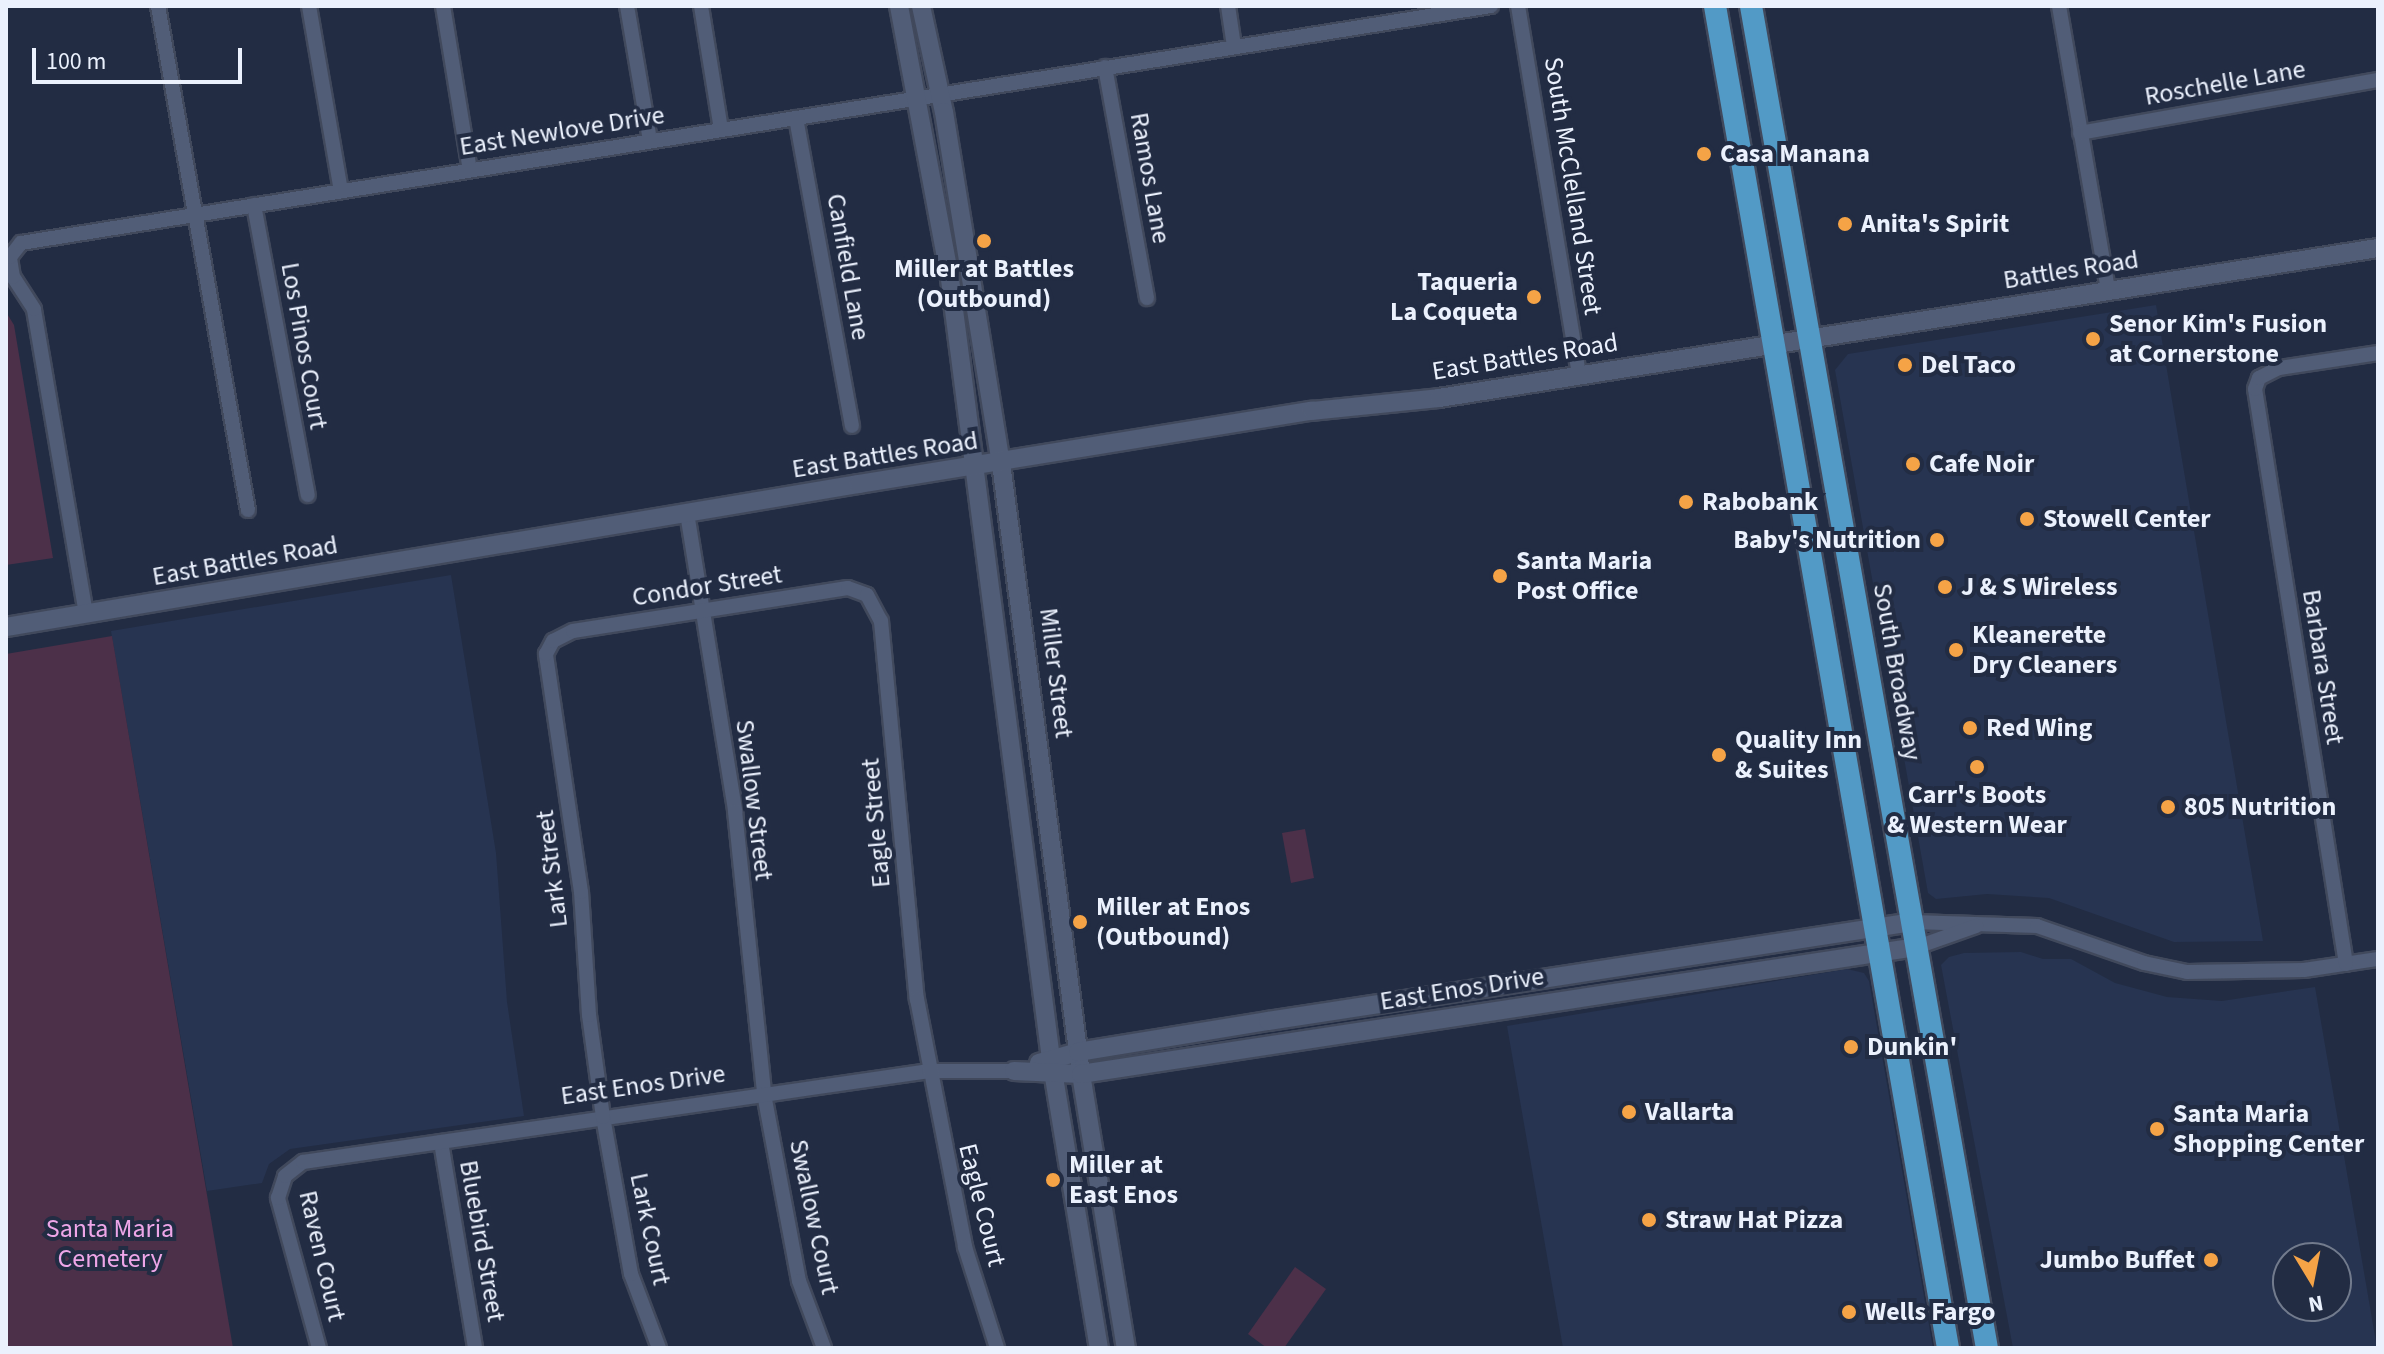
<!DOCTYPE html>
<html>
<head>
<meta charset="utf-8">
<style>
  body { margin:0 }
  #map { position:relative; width:2384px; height:1354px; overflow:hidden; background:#222c43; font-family:"Source Sans 3",sans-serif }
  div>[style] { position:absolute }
  .built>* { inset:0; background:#273451 }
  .green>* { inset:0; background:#4c3049 }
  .roads { filter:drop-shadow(2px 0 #41495c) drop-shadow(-2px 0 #41495c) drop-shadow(0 2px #41495c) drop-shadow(0 -2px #41495c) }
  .minor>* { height:14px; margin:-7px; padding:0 7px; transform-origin:7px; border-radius:7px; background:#515d77 }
  .tertiary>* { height:18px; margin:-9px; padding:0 9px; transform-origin:9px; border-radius:9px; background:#515d77 }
  .primary>* { height:22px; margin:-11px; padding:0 11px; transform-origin:11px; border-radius:11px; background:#529ac6 }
  .dots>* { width:22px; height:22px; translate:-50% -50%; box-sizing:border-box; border:4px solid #222c43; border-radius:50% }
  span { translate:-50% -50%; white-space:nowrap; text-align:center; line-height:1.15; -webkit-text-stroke:8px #222c43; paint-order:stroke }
  .street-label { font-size:26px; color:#ebf1fd }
  .poi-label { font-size:26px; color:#ebf1fd; font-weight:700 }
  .left { translate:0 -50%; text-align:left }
  .right { translate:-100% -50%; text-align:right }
  .park-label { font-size:26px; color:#eea6e8 }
  .frame { position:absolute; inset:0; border:8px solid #ebf1fd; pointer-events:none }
  .north { position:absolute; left:2272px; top:1242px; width:80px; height:80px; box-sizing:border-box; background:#222c43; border:2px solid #727b8d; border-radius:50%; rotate:170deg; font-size:22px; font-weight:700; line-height:32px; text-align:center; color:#ebf1fd }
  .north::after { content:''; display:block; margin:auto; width:28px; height:36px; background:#f5a346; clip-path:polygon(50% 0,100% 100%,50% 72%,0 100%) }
  .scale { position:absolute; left:32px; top:48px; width:210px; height:36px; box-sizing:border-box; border:4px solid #ebf1fd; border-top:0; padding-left:10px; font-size:24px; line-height:28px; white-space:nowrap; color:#ebf1fd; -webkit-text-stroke:6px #222c43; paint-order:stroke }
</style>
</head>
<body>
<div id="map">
  <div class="built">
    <i style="clip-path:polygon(2156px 305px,2263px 941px,2174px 942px,2049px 898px,1987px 894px,1936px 899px,1928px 893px,1835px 370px,1848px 354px)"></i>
    <i style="clip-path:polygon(451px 575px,496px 853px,507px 1002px,524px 1116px,290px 1149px,269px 1164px,262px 1183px,207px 1191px,111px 631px)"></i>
    <i style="clip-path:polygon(evenodd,2021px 952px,2043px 959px,2071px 959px,2115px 983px,2167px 997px,2222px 1001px,2315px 987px,2377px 1348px,2013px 1348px,1941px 965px,1949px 957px,1964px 953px,2021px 952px,2288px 1258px,2336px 1258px,2336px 1306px,2288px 1306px,2288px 1258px)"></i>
    <i style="clip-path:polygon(1847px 969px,1864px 973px,1869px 981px,1933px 1348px,1563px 1348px,1507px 1026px)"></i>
  </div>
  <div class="green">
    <i style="clip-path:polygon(6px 312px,14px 325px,53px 558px,6px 565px)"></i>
    <i style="clip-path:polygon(112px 636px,233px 1348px,6px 1348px,6px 654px)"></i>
    <i style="clip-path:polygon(1305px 829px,1314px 878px,1291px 883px,1282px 833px)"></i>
    <i style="clip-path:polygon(1295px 1267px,1326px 1289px,1284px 1348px,1267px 1348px,1248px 1334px)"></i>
  </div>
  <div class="roads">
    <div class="minor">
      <i style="left:158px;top:6px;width:512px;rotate:79.88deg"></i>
      <i style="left:309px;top:6px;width:188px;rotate:80.2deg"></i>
      <i style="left:443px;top:6px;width:166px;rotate:80.7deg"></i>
      <i style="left:627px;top:6px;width:137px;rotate:80.3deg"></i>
      <i style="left:701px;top:6px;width:125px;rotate:80.8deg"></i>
      <i style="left:1228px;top:6px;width:40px;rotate:81.5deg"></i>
      <i style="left:1518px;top:6px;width:374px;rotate:80.6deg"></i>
      <i style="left:2059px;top:6px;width:288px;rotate:80.2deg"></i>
      <i style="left:1105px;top:67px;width:235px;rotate:79.7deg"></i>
      <i style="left:796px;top:118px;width:313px;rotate:79.7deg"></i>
      <i style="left:2080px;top:133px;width:303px;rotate:-10.1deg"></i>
      <i style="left:254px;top:205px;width:295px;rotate:79.5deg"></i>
      <i style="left:687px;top:513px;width:302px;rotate:80.8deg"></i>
      <i style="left:735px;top:811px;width:284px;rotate:84.1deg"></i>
      <i style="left:764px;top:1094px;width:190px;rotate:79.4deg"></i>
      <i style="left:799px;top:1281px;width:72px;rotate:69.5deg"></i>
      <i style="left:86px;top:614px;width:309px;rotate:-99.7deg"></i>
      <i style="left:34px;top:309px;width:38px;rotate:-123deg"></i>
      <i style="left:13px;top:277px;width:20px;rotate:-99deg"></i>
      <i style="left:10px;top:257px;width:18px;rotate:-52deg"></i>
      <i style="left:21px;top:243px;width:1489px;rotate:-9.16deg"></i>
      <i style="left:1913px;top:922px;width:124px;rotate:1.8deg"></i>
      <i style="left:2037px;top:926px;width:113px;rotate:19.1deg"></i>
      <i style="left:2144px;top:963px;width:44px;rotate:11.8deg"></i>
      <i style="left:2187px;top:972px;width:117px;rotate:-1deg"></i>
      <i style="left:2304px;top:970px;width:75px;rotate:-8.5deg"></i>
      <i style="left:1917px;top:947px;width:63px;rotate:-19.6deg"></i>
      <i style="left:2346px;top:964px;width:582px;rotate:-98.99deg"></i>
      <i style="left:2255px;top:389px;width:12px;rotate:-70deg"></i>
      <i style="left:2259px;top:378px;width:22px;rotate:-27deg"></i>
      <i style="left:2279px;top:368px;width:100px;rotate:-8.6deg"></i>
      <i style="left:441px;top:1142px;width:209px;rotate:80.6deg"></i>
      <i style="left:319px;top:1348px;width:156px;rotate:-105.3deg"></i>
      <i style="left:278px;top:1198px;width:23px;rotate:-72deg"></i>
      <i style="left:285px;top:1176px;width:23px;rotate:-38deg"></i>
      <i style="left:303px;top:1162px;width:633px;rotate:-8.27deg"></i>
      <i style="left:929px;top:1071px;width:85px"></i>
      <i style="left:659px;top:1348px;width:79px;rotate:-110.7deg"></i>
      <i style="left:631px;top:1274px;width:159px;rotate:-100.1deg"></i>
      <i style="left:603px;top:1117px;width:103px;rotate:-97.8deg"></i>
      <i style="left:589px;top:1015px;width:123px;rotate:-93.7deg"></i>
      <i style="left:581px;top:892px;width:241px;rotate:-98.4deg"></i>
      <i style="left:546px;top:654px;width:15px;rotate:-62deg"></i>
      <i style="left:553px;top:641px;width:22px;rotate:-27deg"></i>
      <i style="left:573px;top:631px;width:278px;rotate:-8.9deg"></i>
      <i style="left:848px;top:588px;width:20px;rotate:20deg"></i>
      <i style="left:867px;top:595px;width:30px;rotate:62deg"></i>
      <i style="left:881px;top:621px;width:380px;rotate:84.6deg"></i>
      <i style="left:917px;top:999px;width:253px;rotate:79deg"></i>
      <i style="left:965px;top:1247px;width:106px;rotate:72.4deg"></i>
    </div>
    <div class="tertiary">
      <i style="left:899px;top:6px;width:278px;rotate:79.4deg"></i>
      <i style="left:950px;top:279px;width:787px;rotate:82.62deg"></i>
      <i style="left:1051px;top:1059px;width:293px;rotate:80.6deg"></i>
      <i style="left:921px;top:6px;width:108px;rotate:77.8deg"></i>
      <i style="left:944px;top:112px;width:356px;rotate:80.8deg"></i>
      <i style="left:1001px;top:463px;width:616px;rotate:82.54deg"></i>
      <i style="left:1081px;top:1074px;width:278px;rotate:80.7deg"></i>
      <i style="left:6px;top:627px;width:865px;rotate:-9.52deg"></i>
      <i style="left:859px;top:484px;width:459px;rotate:-9.2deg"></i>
      <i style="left:1312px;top:411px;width:128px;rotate:-5.8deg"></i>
      <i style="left:1439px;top:398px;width:951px;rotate:-9.08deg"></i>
      <i style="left:1039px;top:1063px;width:41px;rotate:-15.8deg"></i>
      <i style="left:1078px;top:1052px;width:193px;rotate:-9.3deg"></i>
      <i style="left:1268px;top:1021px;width:653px;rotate:-8.73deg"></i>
      <i style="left:1014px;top:1071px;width:67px;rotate:2.6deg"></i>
      <i style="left:1081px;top:1074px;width:846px;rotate:-8.64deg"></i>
    </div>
    <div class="primary">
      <i style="left:1715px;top:6px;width:1362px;rotate:80.15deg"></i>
      <i style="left:1751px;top:6px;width:1363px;rotate:80.03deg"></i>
    </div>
  </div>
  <div class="dots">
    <i style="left:1704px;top:154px;background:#f5a346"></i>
    <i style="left:1845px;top:224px;background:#f5a346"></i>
    <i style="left:984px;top:241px;background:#f5a346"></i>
    <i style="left:1534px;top:297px;background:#f5a346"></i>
    <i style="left:2093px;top:339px;background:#f5a346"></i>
    <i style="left:1905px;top:365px;background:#f5a346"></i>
    <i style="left:1913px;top:464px;background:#f5a346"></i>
    <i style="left:1686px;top:502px;background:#f5a346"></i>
    <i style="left:2027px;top:519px;background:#f5a346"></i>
    <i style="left:1937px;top:540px;background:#f5a346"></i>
    <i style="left:1500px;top:576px;background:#f5a346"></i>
    <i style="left:1945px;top:587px;background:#f5a346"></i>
    <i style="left:1956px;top:650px;background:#f5a346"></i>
    <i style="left:1970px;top:728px;background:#f5a346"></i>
    <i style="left:1719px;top:755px;background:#f5a346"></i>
    <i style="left:1977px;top:767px;background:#f5a346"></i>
    <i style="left:2168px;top:807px;background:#f5a346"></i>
    <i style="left:1080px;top:922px;background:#f5a346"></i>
    <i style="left:1851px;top:1047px;background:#f5a346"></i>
    <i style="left:1629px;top:1112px;background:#f5a346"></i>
    <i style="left:2157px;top:1129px;background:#f5a346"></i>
    <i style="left:1053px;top:1180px;background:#f5a346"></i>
    <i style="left:1649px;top:1220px;background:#f5a346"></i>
    <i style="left:2211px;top:1260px;background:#f5a346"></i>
    <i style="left:1849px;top:1312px;background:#f5a346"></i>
  </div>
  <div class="street-label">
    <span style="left:2225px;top:83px;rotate:-10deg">Roschelle Lane</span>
    <span style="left:562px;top:131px;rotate:-9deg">East Newlove Drive</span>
    <span style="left:1150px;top:178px;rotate:80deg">Ramos Lane</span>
    <span style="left:1573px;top:186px;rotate:81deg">South McClelland Street</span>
    <span style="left:848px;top:267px;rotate:80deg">Canfield Lane</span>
    <span style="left:2071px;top:270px;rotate:-9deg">Battles Road</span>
    <span style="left:304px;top:346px;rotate:80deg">Los Pinos Court</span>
    <span style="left:1525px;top:357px;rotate:-9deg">East Battles Road</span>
    <span style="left:885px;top:455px;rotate:-9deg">East Battles Road</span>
    <span style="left:245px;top:561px;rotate:-10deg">East Battles Road</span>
    <span style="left:707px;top:586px;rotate:-9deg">Condor Street</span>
    <span style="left:2323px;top:667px;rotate:81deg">Barbara Street</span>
    <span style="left:1897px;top:672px;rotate:80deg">South Broadway</span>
    <span style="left:1056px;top:673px;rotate:83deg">Miller Street</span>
    <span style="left:754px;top:800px;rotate:83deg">Swallow Street</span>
    <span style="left:876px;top:823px;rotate:-95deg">Eagle Street</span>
    <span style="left:552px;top:869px;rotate:-97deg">Lark Street</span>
    <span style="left:1462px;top:989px;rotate:-9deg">East Enos Drive</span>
    <span style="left:643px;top:1085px;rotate:-8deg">East Enos Drive</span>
    <span style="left:982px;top:1205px;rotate:76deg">Eagle Court</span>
    <span style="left:814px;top:1217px;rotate:78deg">Swallow Court</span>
    <span style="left:650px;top:1229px;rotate:78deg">Lark Court</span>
    <span style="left:482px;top:1241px;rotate:80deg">Bluebird Street</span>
    <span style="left:322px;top:1256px;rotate:77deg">Raven Court</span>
  </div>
  <div class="poi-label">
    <span class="left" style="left:1720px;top:154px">Casa Manana</span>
    <span class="left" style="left:1861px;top:224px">Anita's Spirit</span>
    <span style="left:984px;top:284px">Miller at Battles<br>(Outbound)</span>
    <span class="right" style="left:1518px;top:297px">Taqueria<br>La Coqueta</span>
    <span class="left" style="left:2109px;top:339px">Senor Kim's Fusion<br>at Cornerstone</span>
    <span class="left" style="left:1921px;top:365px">Del Taco</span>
    <span class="left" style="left:1929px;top:464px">Cafe Noir</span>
    <span class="left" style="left:1702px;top:502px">Rabobank</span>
    <span class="left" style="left:2043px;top:519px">Stowell Center</span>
    <span class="right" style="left:1921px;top:540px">Baby's Nutrition</span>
    <span class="left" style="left:1516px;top:576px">Santa Maria<br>Post Office</span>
    <span class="left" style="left:1961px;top:587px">J &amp; S Wireless</span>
    <span class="left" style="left:1972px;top:650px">Kleanerette<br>Dry Cleaners</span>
    <span class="left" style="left:1986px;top:728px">Red Wing</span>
    <span class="left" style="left:1735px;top:755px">Quality Inn<br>&amp; Suites</span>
    <span style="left:1977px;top:810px">Carr's Boots<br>&amp; Western Wear</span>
    <span class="left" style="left:2184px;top:807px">805 Nutrition</span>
    <span class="left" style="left:1096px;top:922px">Miller at Enos<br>(Outbound)</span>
    <span class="left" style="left:1867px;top:1047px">Dunkin'</span>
    <span class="left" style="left:1645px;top:1112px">Vallarta</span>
    <span class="left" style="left:2173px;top:1129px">Santa Maria<br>Shopping Center</span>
    <span class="left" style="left:1069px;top:1180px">Miller at<br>East Enos</span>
    <span class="left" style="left:1665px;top:1220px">Straw Hat Pizza</span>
    <span class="right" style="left:2195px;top:1260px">Jumbo Buffet</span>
    <span class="left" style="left:1865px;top:1312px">Wells Fargo</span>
  </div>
  <div class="park-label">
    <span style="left:110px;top:1244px">Santa Maria<br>Cemetery</span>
  </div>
  <div class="frame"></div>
  <div class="north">N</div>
  <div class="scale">100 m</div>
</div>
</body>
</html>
